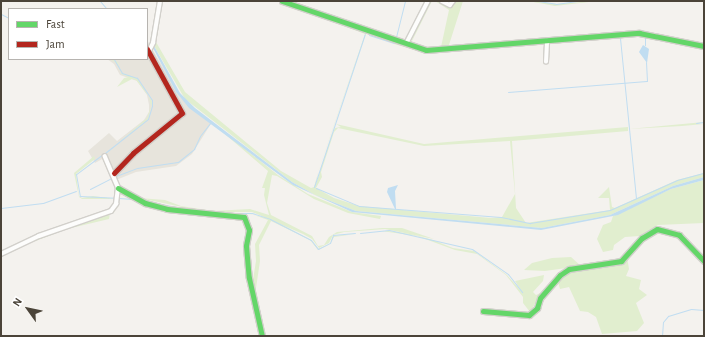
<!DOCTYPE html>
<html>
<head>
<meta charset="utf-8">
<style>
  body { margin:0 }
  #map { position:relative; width:705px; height:337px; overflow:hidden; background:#f4f2ee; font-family:"Alegreya Sans",sans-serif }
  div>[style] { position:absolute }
  .residential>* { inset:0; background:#e7e4dc }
  .green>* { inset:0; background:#e1eecf }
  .water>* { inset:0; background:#c0ddf1 }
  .stream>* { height:1px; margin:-0.5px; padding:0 0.5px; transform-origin:0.5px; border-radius:0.5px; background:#c0ddf1 }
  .roads { filter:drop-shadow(1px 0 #d2d0cb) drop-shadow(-1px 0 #d2d0cb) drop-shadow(0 1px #d2d0cb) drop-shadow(0 -1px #d2d0cb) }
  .street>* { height:3.5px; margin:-1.75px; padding:0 1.75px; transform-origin:1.75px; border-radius:1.75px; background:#fdfdfc }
  .fast>* { height:5px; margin:-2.5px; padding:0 2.5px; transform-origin:2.5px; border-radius:2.5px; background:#63d668 }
  .jam>* { height:5px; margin:-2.5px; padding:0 2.5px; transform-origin:2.5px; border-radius:2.5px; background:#b3261e }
  span { translate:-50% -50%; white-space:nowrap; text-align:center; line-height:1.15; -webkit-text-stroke:3.5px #fff; paint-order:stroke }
  .frame { position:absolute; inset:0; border:2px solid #4b4439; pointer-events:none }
  .legend { position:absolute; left:8px; top:8px; width:140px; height:52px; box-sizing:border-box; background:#fff; border:1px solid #b7b4b0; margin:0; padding:5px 7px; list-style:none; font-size:12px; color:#4b4439 }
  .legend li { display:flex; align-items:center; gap:8px; height:20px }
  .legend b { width:20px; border:1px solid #b7b4b0 }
  .north { position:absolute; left:8px; top:289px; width:40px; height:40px; -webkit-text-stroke:3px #fff; paint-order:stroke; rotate:303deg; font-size:11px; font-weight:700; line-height:16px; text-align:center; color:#4b4439 }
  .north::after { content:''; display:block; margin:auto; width:14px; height:18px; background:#4b4439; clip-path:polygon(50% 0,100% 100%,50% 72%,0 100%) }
</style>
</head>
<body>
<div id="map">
  <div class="residential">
    <i style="clip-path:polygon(147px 40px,181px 98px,212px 122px,192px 154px,176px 166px,136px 172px,116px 180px,104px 158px,95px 163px,88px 151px,109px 133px,117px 141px,144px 120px,149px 112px,149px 105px,147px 95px,137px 81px,120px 75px,114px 64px,107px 59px,147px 59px)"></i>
  </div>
  <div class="green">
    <i style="clip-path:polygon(evenodd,160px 1px,161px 13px,156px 42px,185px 92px,281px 171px,311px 188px,314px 187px,320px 166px,365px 34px,277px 1px,366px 33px,319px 169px,315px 187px,332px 134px,335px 128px,341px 127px,336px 124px,424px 144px,628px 127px,628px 131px,512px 141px,516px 208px,526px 223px,610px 210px,609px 198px,598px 198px,609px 187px,612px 207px,615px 208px,677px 180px,704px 173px,704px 177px,673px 186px,610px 215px,542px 228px,356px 211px,315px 195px,292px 182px,185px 99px,154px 46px,160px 1px,338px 128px,424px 146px,510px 141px,515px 194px,502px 217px,491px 218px,359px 206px,334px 198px,316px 188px,322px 177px,321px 172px,334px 132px,338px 128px)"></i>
    <i style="clip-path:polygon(429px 1px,432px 1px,411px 43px,426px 48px,441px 47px,449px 10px,435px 1px,450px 6px,454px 1px,463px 1px,448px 48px,425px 49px,410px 44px)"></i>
    <i style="clip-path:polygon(528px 1px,556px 4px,597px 1px,555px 6px)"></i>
    <i style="clip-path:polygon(394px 42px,421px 51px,545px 43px,545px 62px,543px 62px,544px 45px,542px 44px,435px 53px,422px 52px,394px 44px)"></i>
    <i style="clip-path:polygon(110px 59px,118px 62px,121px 73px,137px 78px,151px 100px,152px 103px,148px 119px,117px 144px,147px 118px,151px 106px,149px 97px,136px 80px,132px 79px,117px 87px,124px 78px,129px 77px,121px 74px,118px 64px)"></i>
    <i style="clip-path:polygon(704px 122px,697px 124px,704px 124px,682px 126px,629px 129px)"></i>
    <i style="clip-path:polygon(212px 123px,278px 175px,308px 194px,352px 212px,381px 216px,380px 219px,348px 213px,314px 199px,277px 176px,272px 175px,267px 203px,271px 215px,312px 236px,318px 246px,324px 245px,329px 237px,337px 232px,382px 228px,402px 228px,434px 239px,385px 229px,344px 232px,333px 235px,329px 243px,319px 248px,312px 239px,303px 234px,252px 212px,211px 212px,187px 208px,139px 198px,165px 200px,181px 206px,213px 211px,250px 209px,269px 215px,264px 195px,265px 188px,262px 188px,268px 171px)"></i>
    <i style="clip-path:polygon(94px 156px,95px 159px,76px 174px,79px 196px,82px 198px,93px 196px,116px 199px,82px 199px,79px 197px,74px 173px)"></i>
    <i style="clip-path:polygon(704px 180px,704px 223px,658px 225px,640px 236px,625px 237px,614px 245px,613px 250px,603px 252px,597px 239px,603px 225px,611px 222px,613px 216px,671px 189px)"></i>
    <i style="clip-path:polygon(110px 213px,109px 219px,67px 229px,33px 242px,39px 237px)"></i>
    <i style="clip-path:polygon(246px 213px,270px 219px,290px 229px,311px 240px,318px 249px,330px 244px,332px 238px,333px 236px,355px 234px,334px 237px,330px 244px,318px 250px,310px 240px,271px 221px,259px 245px,260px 261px,255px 295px,252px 286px,256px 261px,255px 244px,268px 220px,251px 214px,214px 214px)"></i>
    <i style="clip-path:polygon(381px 231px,389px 231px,411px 234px,433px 240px,453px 248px,474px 251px,507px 275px,522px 292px,515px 281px,544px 275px,543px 281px,533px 292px,536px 295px,542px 292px,530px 312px,523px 303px,523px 297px,506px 275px,477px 254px,455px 250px,417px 236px)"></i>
    <i style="clip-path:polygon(571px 257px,581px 266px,545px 271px,524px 270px,532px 263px,552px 258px)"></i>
    <i style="clip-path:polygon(627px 257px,629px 269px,626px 276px,641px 280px,639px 289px,647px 295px,636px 303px,644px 323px,637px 331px,602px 334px,596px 317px,588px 312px,580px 311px,569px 287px,560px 289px,557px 279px,566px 272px,618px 263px)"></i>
  </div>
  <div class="water">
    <i style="clip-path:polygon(643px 45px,649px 49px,647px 63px,639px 52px)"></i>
    <i style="clip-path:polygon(154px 46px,180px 93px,195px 108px,292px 182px,315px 195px,356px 211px,542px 228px,610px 215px,673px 186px,704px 177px,704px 180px,671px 189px,618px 215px,541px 230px,352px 212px,293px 185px,189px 108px,176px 92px,153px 48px)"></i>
    <i style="clip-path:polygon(398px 185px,395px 191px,396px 209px,395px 209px,387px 192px,388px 188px)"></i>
  </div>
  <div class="stream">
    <i style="left:100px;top:1px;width:11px;rotate:49deg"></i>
    <i style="left:538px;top:1px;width:18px;rotate:9deg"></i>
    <i style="left:556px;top:4px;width:21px;rotate:-8deg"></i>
    <i style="left:1px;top:14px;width:9px;rotate:27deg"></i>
    <i style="left:369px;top:35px;width:26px;rotate:18deg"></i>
    <i style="left:396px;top:37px;width:37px;rotate:-76deg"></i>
    <i style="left:645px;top:37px;width:8px;rotate:90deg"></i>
    <i style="left:620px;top:38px;width:161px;rotate:84.3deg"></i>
    <i style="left:508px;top:92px;width:139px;rotate:-4.5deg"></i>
    <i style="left:647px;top:81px;width:19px;rotate:-93deg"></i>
    <i style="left:696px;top:123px;width:8px;rotate:-7deg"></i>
    <i style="left:105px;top:153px;width:55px;rotate:-38.3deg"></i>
    <i style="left:148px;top:119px;width:14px;rotate:-73deg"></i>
    <i style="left:152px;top:106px;width:6px;rotate:-90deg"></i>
    <i style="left:152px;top:100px;width:27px;rotate:-124deg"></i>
    <i style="left:137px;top:78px;width:16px;rotate:-162deg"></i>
    <i style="left:122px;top:73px;width:16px;rotate:-120deg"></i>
    <i style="left:103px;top:154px;width:34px;rotate:143deg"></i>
    <i style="left:76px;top:174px;width:22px;rotate:80deg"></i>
    <i style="left:80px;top:196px;width:35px;rotate:3deg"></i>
    <i style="left:116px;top:176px;width:22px;rotate:-21deg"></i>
    <i style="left:137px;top:168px;width:41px;rotate:-8.3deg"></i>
    <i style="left:178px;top:162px;width:21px;rotate:-39deg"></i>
    <i style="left:194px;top:149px;width:14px;rotate:-65deg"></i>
    <i style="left:200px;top:136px;width:16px;rotate:-52deg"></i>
    <i style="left:314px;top:187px;width:161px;rotate:-71.6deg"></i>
    <i style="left:316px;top:188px;width:47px;rotate:22.7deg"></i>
    <i style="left:359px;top:206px;width:142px;rotate:4.4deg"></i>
    <i style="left:501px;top:217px;width:30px;rotate:12deg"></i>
    <i style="left:530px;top:223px;width:81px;rotate:-9.2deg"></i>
    <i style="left:610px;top:210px;width:73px;rotate:-24.1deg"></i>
    <i style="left:677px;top:180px;width:28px;rotate:-15deg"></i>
    <i style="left:90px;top:189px;width:25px;rotate:-27deg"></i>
    <i style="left:119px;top:198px;width:14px;rotate:4deg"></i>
    <i style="left:147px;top:201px;width:35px;rotate:12deg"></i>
    <i style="left:1px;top:208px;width:42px;rotate:-6.8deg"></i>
    <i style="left:43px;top:203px;width:35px;rotate:-20deg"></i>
    <i style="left:226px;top:213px;width:26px"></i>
    <i style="left:252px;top:213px;width:19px;rotate:18deg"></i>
    <i style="left:270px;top:219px;width:46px;rotate:27.1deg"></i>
    <i style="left:311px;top:240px;width:11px;rotate:52deg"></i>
    <i style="left:318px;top:249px;width:13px;rotate:-27deg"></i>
    <i style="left:330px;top:243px;width:9px;rotate:-69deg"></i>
    <i style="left:333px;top:235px;width:22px;rotate:-5deg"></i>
    <i style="left:360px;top:233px;width:29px;rotate:-6deg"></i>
    <i style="left:389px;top:230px;width:85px;rotate:12.9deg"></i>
    <i style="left:472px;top:249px;width:44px;rotate:34.8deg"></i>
    <i style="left:508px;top:274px;width:23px;rotate:52deg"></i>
    <i style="left:662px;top:336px;width:14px;rotate:-86deg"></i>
    <i style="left:663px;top:322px;width:8px;rotate:-50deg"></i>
    <i style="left:668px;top:316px;width:24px;rotate:-17deg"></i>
    <i style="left:691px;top:309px;width:13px;rotate:4deg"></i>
  </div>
  <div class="roads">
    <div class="street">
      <i style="left:442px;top:1px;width:9px;rotate:27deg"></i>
      <i style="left:450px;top:5px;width:5px;rotate:-53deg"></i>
      <i style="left:406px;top:44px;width:48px;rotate:-62.9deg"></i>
      <i style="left:149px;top:51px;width:9px;rotate:-63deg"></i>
      <i style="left:153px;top:43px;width:43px;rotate:-80.5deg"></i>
      <i style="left:546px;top:62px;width:21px;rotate:-87deg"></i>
      <i style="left:1px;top:254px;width:42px;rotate:-25.3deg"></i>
      <i style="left:39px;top:236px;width:76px;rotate:-19.1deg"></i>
      <i style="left:111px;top:211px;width:9px;rotate:-54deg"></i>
      <i style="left:116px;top:204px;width:16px;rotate:-83deg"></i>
      <i style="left:118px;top:188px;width:34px;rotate:-113deg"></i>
    </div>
    <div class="fast">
      <i style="left:282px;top:1px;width:152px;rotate:18.8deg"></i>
      <i style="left:426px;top:50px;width:214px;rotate:-4.6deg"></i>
      <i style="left:639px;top:33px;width:66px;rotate:11.3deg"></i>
      <i style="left:118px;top:188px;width:31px;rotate:29deg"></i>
      <i style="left:145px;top:203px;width:23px;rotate:15deg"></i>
      <i style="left:167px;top:209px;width:77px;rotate:5.9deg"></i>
      <i style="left:244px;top:217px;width:14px;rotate:69deg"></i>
      <i style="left:249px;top:230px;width:16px;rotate:101deg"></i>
      <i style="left:246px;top:246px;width:32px;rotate:85deg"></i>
      <i style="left:249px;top:278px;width:59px;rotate:77.4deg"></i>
      <i style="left:483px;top:311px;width:46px;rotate:5deg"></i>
      <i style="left:529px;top:315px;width:11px;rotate:-41deg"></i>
      <i style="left:537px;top:308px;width:10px;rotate:-73deg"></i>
      <i style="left:540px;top:298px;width:30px;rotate:-49deg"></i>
      <i style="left:560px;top:275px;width:11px;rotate:-34deg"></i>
      <i style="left:569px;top:269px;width:53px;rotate:-8.7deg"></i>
      <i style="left:621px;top:261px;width:31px;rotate:-48deg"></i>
      <i style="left:642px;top:238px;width:17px;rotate:-31deg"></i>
      <i style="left:657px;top:229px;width:23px;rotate:15deg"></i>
      <i style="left:679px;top:235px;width:36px;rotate:46deg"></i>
    </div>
    <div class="jam">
      <i style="left:114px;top:173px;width:28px;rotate:-46deg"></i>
      <i style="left:133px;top:153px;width:63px;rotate:-39.2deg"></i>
      <i style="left:182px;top:113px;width:73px;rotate:-118.7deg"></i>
    </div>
  </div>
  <div class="frame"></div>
  <ul class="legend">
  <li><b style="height:5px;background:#63d668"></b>Fast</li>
  <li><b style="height:5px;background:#b3261e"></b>Jam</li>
  </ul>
  <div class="north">N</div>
</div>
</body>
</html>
